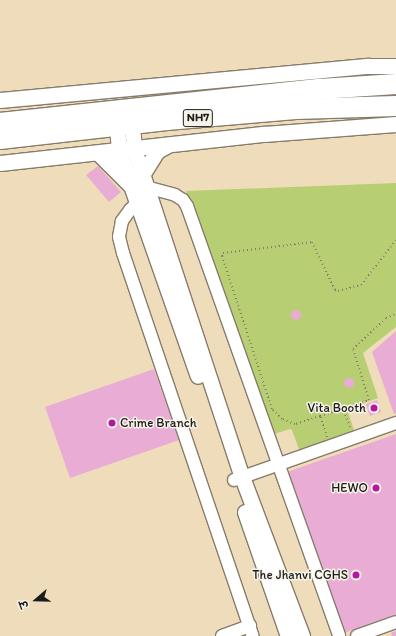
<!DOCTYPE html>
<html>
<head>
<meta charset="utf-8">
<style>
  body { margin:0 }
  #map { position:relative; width:396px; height:636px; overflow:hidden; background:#efdcba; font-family:Itim,"Playpen Sans Deva",sans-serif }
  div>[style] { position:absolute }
  .green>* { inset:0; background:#b8ce72 }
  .building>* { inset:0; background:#e9acd4 }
  .round { border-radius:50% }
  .path>* { height:2px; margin-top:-1px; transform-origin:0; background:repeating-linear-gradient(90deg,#867c6b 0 1px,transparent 0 4px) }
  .roads { filter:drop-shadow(1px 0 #867c6b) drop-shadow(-1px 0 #867c6b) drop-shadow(0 1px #867c6b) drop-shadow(0 -1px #867c6b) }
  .minor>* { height:12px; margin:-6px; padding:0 6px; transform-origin:6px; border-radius:6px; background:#fff }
  .tertiary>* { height:15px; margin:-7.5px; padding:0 7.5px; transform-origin:7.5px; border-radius:7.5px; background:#fff }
  .trunk>* { height:20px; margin:-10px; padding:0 10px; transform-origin:10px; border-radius:10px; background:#fff }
  .dots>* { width:11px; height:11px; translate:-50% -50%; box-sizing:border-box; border:2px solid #f7f3e8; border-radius:50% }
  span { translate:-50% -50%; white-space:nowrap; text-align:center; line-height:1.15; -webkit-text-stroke:3px #f7f3e8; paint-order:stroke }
  .shield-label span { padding:1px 3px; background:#f7f3e8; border:1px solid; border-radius:3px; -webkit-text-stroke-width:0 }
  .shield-label { font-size:12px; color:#1c1c1c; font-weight:700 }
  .poi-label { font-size:13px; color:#1c1c1c }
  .right { translate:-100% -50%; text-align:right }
  .left { translate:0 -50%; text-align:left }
  .north { position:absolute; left:16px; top:580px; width:40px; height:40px; -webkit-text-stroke:3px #f7f3e8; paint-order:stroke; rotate:250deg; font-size:11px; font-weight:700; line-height:16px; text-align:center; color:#1c1c1c }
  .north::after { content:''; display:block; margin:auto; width:14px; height:18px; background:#1c1c1c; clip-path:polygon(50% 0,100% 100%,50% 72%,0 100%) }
</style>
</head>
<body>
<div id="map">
  <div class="green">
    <i style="clip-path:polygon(396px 183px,396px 327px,363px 353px,378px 398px,347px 409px,355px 433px,300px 452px,292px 430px,290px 429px,271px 435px,186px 191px)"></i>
  </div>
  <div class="building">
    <i style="clip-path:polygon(98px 166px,121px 192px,109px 202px,86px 175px)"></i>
    <i class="round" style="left:291px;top:310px;width:10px;height:10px"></i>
    <i style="clip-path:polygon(396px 331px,396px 413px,394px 414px,372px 352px)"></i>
    <i style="clip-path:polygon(154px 369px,179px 440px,70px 478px,45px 407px)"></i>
    <i class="round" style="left:344px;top:378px;width:10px;height:10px"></i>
    <i style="clip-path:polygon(377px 400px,381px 412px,370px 416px,366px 404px)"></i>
    <i style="clip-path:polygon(396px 434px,396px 614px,344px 633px,287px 472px)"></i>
    <i style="clip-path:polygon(396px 631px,396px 636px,392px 636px,391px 633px)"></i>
  </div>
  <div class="path">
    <i style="left:320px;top:416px;width:24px;rotate:-17deg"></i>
    <i style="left:350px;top:427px;width:19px;rotate:-111deg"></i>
    <i style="left:343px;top:409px;width:28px;rotate:-19deg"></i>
    <i style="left:369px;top:400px;width:53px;rotate:-107.4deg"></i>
    <i style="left:353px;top:349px;width:45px;rotate:-43.2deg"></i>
    <i style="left:386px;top:318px;width:11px;rotate:-22deg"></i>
    <i style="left:327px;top:437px;width:22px;rotate:-108deg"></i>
    <i style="left:320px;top:416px;width:26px;rotate:162deg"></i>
    <i style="left:295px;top:424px;width:14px;rotate:-159deg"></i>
    <i style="left:282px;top:419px;width:14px;rotate:-135deg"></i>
    <i style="left:272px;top:409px;width:161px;rotate:-108.1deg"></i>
    <i style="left:222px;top:256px;width:3px;rotate:-72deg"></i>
    <i style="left:223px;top:253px;width:90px;rotate:-7deg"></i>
    <i style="left:312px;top:242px;width:53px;rotate:64.4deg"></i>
    <i style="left:335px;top:290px;width:3px;rotate:18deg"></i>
    <i style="left:338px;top:291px;width:24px;rotate:-15deg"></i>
    <i style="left:361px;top:285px;width:57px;rotate:-52.1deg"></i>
  </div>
  <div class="roads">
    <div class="minor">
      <i style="left:146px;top:187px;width:30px;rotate:15deg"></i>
      <i style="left:175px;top:195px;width:9px;rotate:32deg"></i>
      <i style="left:183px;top:200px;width:7px;rotate:56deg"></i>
      <i style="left:187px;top:206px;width:456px;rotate:70.5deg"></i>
      <i style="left:138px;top:202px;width:11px;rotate:135deg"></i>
      <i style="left:130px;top:210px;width:14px;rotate:126deg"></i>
      <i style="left:122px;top:221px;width:16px;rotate:101deg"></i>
      <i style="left:119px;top:237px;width:16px;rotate:76deg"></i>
      <i style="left:123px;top:253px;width:404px;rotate:71.3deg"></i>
      <i style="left:234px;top:480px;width:172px;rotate:-19.4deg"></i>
      <i style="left:222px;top:636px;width:30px;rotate:-20deg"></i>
      <i style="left:357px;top:636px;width:41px;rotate:-19.7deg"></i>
    </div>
    <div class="tertiary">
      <i style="left:0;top:100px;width:370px;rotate:-5.3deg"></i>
      <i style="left:368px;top:66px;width:28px"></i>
      <i style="left:131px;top:114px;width:35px;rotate:85deg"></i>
      <i style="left:134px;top:149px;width:345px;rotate:71.8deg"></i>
      <i style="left:242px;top:477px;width:170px;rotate:69.3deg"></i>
      <i style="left:116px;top:116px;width:35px;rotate:85deg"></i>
      <i style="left:119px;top:151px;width:238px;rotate:70.7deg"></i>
      <i style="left:98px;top:153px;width:45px;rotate:45deg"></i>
      <i style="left:0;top:163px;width:266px;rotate:-6.3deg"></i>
      <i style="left:264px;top:134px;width:132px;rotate:-4.3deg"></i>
      <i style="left:142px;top:175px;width:28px;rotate:-58deg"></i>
      <i style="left:157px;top:151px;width:13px;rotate:-29deg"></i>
      <i style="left:245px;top:512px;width:131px;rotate:70.9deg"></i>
    </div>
    <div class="trunk">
      <i style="left:0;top:123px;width:322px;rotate:-6.1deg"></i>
      <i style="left:320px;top:89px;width:76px;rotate:-3.8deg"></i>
      <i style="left:0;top:139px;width:168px;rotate:-6.5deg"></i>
      <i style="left:167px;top:120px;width:129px;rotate:-4.9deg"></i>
      <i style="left:296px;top:109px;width:100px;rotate:-1.7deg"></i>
    </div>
  </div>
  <div class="dots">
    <i style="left:374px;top:408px;background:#b5179e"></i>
    <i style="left:112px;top:423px;background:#b5179e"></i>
    <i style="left:376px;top:488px;background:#b5179e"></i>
    <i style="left:356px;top:575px;background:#b5179e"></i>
  </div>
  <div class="shield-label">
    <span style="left:198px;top:118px">NH7</span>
  </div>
  <div class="poi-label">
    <span class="right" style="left:366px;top:408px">Vita Booth</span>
    <span class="left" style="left:120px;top:423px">Crime Branch</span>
    <span class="right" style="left:368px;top:488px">HEWO</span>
    <span class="right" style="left:348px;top:575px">The Jhanvi CGHS</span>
  </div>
  <div class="north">उ</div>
</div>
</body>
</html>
